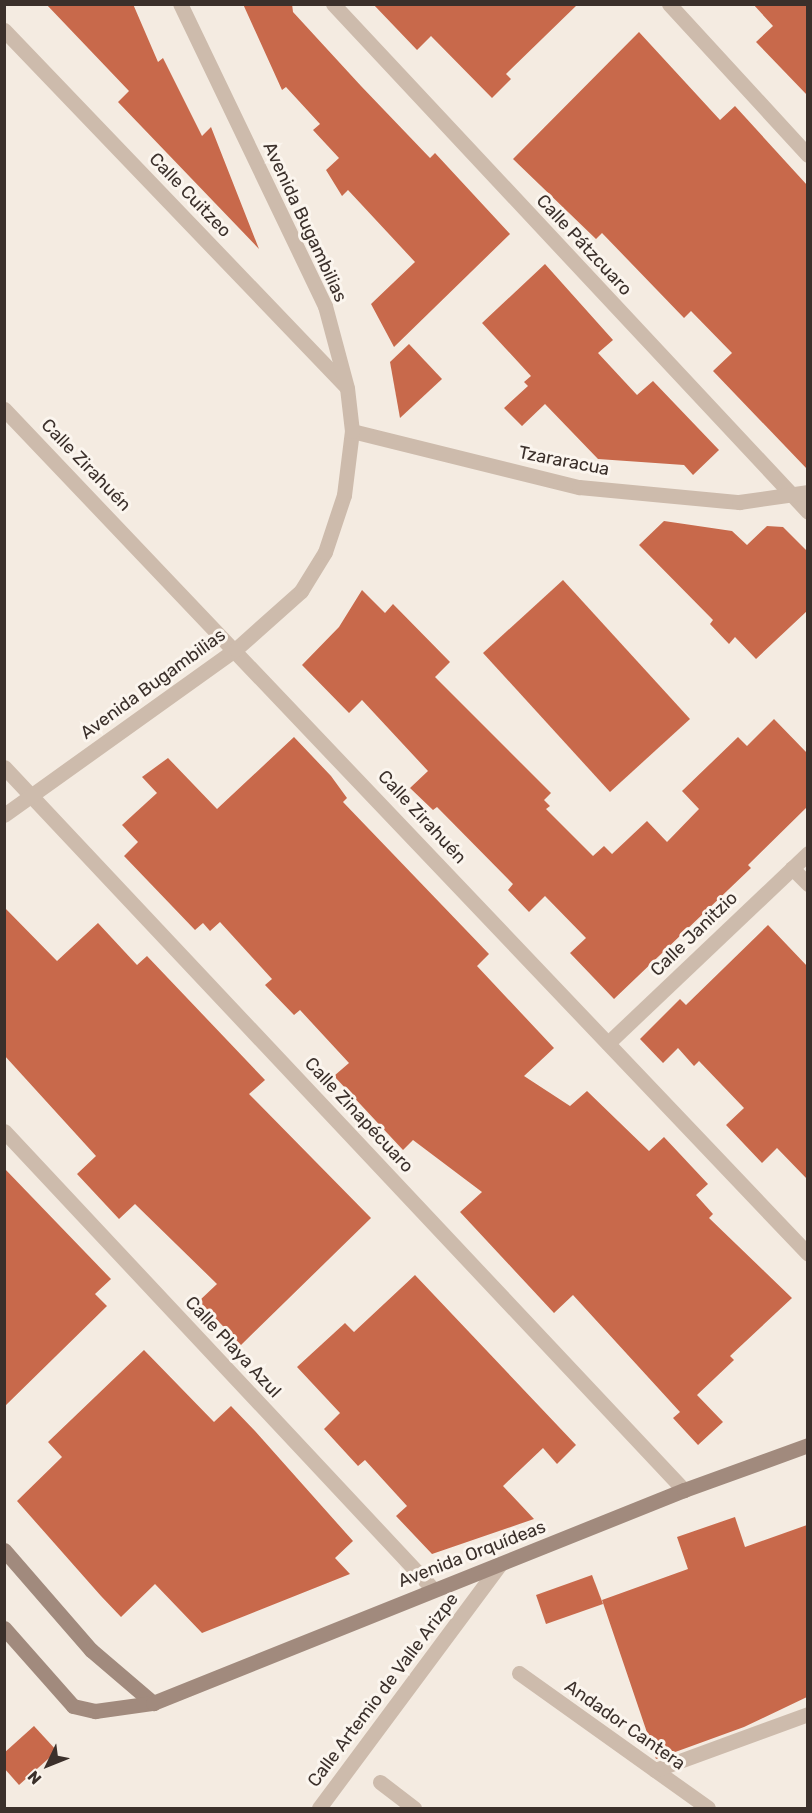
<!DOCTYPE html>
<html>
<head>
<meta charset="utf-8">
<style>
  body { margin:0 }
  #map { position:relative; width:812px; height:1813px; overflow:hidden; background:#f4ebe1; font-family:Rubik,sans-serif }
  div>[style] { position:absolute }
  .building>* { inset:0; background:#c8694b }
  .street>* { height:15px; margin:-7.5px; padding:0 7.5px; transform-origin:7.5px; border-radius:7.5px; background:#cdbbac }
  .secondary>* { height:15px; margin:-7.5px; padding:0 7.5px; transform-origin:7.5px; border-radius:7.5px; background:#a18a7d }
  span { translate:-50% -50%; white-space:nowrap; text-align:center; line-height:1.15; -webkit-text-stroke:6px #fbf5ee; paint-order:stroke }
  .street-label { font-size:18px; color:#3b302b }
  .frame { position:absolute; inset:0; border:6px solid #3b302b; pointer-events:none }
  .north { position:absolute; left:18px; top:1735px; width:60px; height:60px; -webkit-text-stroke:4px #fbf5ee; paint-order:stroke; rotate:227deg; font-size:16px; font-weight:700; line-height:24px; text-align:center; color:#3b302b }
  .north::after { content:''; display:block; margin:auto; width:21px; height:27px; background:#3b302b; clip-path:polygon(50% 0,100% 100%,50% 72%,0 100%) }
</style>
</head>
<body>
<div id="map">
  <div class="building">
    <i style="clip-path:polygon(46px 4px,133px 4px,158px 62px,163px 58px,202px 136px,211px 127px,259px 249px,118px 102px,129px 91px)"></i>
    <i style="clip-path:polygon(243px 4px,292px 4px,293px 12px,361px 86px,430px 158px,435px 153px,510px 234px,394px 347px,371px 304px,415px 262px,348px 190px,342px 196px,326px 170px,339px 158px,313px 130px,320px 124px,286px 87px,282px 90px)"></i>
    <i style="clip-path:polygon(373px 4px,578px 4px,506px 74px,511px 79px,492px 98px,431px 36px,417px 50px)"></i>
    <i style="clip-path:polygon(753px 4px,807px 4px,807px 95px,756px 42px,773px 26px)"></i>
    <i style="clip-path:polygon(639px 32px,720px 120px,735px 106px,807px 185px,807px 469px,713px 371px,732px 353px,691px 311px,684px 318px,602px 233px,596px 239px,513px 159px)"></i>
    <i style="clip-path:polygon(545px 264px,613px 340px,598px 353px,637px 395px,653px 381px,719px 450px,693px 475px,684px 465px,598px 459px,545px 404px,522px 426px,504px 408px,528px 386px,524px 382px,531px 376px,482px 323px)"></i>
    <i style="clip-path:polygon(409px 344px,442px 379px,400px 418px,390px 362px)"></i>
    <i style="clip-path:polygon(664px 521px,732px 531px,747px 545px,767px 526px,783px 527px,807px 551px,807px 611px,756px 659px,735px 637px,729px 644px,710px 624px,713px 620px,639px 545px)"></i>
    <i style="clip-path:polygon(563px 580px,690px 719px,610px 792px,483px 653px)"></i>
    <i style="clip-path:polygon(362px 590px,385px 613px,393px 604px,450px 662px,435px 677px,551px 793px,544px 800px,550px 806px,546px 809px,593px 856px,604px 846px,612px 854px,647px 821px,667px 842px,699px 809px,682px 791px,738px 737px,747px 746px,774px 719px,807px 753px,807px 807px,748px 865px,751px 868px,614px 999px,570px 953px,586px 938px,545px 896px,529px 912px,508px 890px,513px 884px,437px 807px,433px 810px,410px 788px,428px 771px,362px 700px,349px 713px,302px 665px,339px 627px)"></i>
    <i style="clip-path:polygon(294px 737px,331px 776px,347px 798px,343px 802px,489px 954px,477px 966px,554px 1048px,524px 1076px,570px 1106px,587px 1091px,649px 1151px,664px 1137px,708px 1184px,696px 1195px,713px 1214px,709px 1218px,792px 1298px,730px 1356px,734px 1360px,697px 1395px,723px 1422px,698px 1445px,673px 1418px,680px 1412px,573px 1295px,554px 1313px,460px 1212px,482px 1192px,413px 1140px,403px 1150px,334px 1076px,349px 1063px,300px 1010px,294px 1015px,265px 985px,272px 979px,220px 922px,210px 931px,203px 923px,195px 930px,124px 856px,138px 842px,122px 825px,157px 793px,142px 777px,168px 758px,217px 809px)"></i>
    <i style="clip-path:polygon(4px 907px,57px 961px,98px 923px,137px 965px,147px 956px,265px 1080px,249px 1094px,371px 1218px,241px 1345px,199px 1301px,217px 1284px,135px 1204px,119px 1219px,77px 1174px,96px 1156px,4px 1055px)"></i>
    <i style="clip-path:polygon(768px 925px,807px 966px,807px 1179px,777px 1148px,762px 1163px,726px 1125px,744px 1108px,699px 1061px,694px 1066px,678px 1048px,663px 1063px,640px 1039px,680px 999px,686px 1005px)"></i>
    <i style="clip-path:polygon(4px 1168px,111px 1279px,95px 1294px,107px 1306px,4px 1407px)"></i>
    <i style="clip-path:polygon(415px 1275px,576px 1445px,557px 1464px,543px 1448px,503px 1486px,534px 1519px,432px 1554px,396px 1516px,407px 1506px,365px 1460px,358px 1466px,324px 1429px,340px 1413px,297px 1367px,345px 1323px,354px 1332px)"></i>
    <i style="clip-path:polygon(144px 1350px,214px 1422px,231px 1406px,255px 1431px,353px 1541px,335px 1558px,350px 1574px,202px 1633px,155px 1584px,121px 1617px,101px 1596px,17px 1501px,62px 1457px,48px 1442px)"></i>
    <i style="clip-path:polygon(735px 1517px,745px 1547px,807px 1525px,807px 1697px,744px 1727px,656px 1759px,602px 1600px,688px 1569px,677px 1537px)"></i>
    <i style="clip-path:polygon(592px 1575px,603px 1604px,546px 1624px,536px 1595px)"></i>
    <i style="clip-path:polygon(34px 1726px,57px 1751px,19px 1785px,4px 1768px,4px 1753px)"></i>
  </div>
  <div class="street">
    <i style="left:333px;top:4px;width:695px;rotate:46.92deg"></i>
    <i style="left:669px;top:4px;width:205px;rotate:47.4deg"></i>
    <i style="left:4px;top:30px;width:493px;rotate:46.2deg"></i>
    <i style="left:4px;top:409px;width:1166px;rotate:46.42deg"></i>
    <i style="left:352px;top:431px;width:234px;rotate:13.9deg"></i>
    <i style="left:579px;top:487px;width:161px;rotate:5.4deg"></i>
    <i style="left:739px;top:502px;width:70px;rotate:-8.2deg"></i>
    <i style="left:4px;top:767px;width:993px;rotate:46.76deg"></i>
    <i style="left:4px;top:815px;width:285px;rotate:-35.6deg"></i>
    <i style="left:236px;top:649px;width:87px;rotate:-41.7deg"></i>
    <i style="left:301px;top:591px;width:46px;rotate:-58.4deg"></i>
    <i style="left:325px;top:552px;width:60px;rotate:-71.6deg"></i>
    <i style="left:344px;top:495px;width:64px;rotate:-82.9deg"></i>
    <i style="left:352px;top:431px;width:43px;rotate:-96.6deg"></i>
    <i style="left:347px;top:388px;width:85px;rotate:-105deg"></i>
    <i style="left:325px;top:306px;width:335px;rotate:-115.6deg"></i>
    <i style="left:792px;top:868px;width:23px;rotate:45deg"></i>
    <i style="left:608px;top:1043px;width:276px;rotate:-43.5deg"></i>
    <i style="left:4px;top:1131px;width:628px;rotate:46.87deg"></i>
    <i style="left:519px;top:1673px;width:232px;rotate:35.5deg"></i>
    <i style="left:655px;top:1770px;width:163px;rotate:-20.1deg"></i>
    <i style="left:380px;top:1782px;width:43px;rotate:37.4deg"></i>
    <i style="left:319px;top:1808px;width:302px;rotate:-53.4deg"></i>
  </div>
  <div class="secondary">
    <i style="left:4px;top:1550px;width:133px;rotate:49deg"></i>
    <i style="left:91px;top:1650px;width:82px;rotate:40.5deg"></i>
    <i style="left:4px;top:1628px;width:104px;rotate:48.5deg"></i>
    <i style="left:73px;top:1706px;width:23px;rotate:13deg"></i>
    <i style="left:95px;top:1711px;width:59px;rotate:-7.9deg"></i>
    <i style="left:153px;top:1703px;width:572px;rotate:-21.86deg"></i>
    <i style="left:684px;top:1490px;width:132px;rotate:-19.9deg"></i>
  </div>
  <div class="street-label">
    <span style="left:190px;top:195px;rotate:46deg">Calle Cuitzeo</span>
    <span style="left:305px;top:222px;rotate:65deg">Avenida Bugambilias</span>
    <span style="left:584px;top:245px;rotate:47deg">Calle Pátzcuaro</span>
    <span style="left:564px;top:461px;rotate:11deg">Tzararacua</span>
    <span style="left:86px;top:465px;rotate:46deg">Calle Zirahuén</span>
    <span style="left:153px;top:684px;rotate:-36deg">Avenida Bugambilias</span>
    <span style="left:422px;top:817px;rotate:47deg">Calle Zirahuén</span>
    <span style="left:694px;top:934px;rotate:-44deg">Calle Janitzio</span>
    <span style="left:359px;top:1115px;rotate:47deg">Calle Zinapécuaro</span>
    <span style="left:233px;top:1347px;rotate:47deg">Calle Playa Azul</span>
    <span style="left:472px;top:1554px;rotate:-21deg">Avenida Orquídeas</span>
    <span style="left:383px;top:1690px;rotate:-53deg">Calle Artemio de Valle Arizpe</span>
    <span style="left:625px;top:1725px;rotate:35deg">Andador Cantera</span>
  </div>
  <div class="frame"></div>
  <div class="north">N</div>
</div>
</body>
</html>
